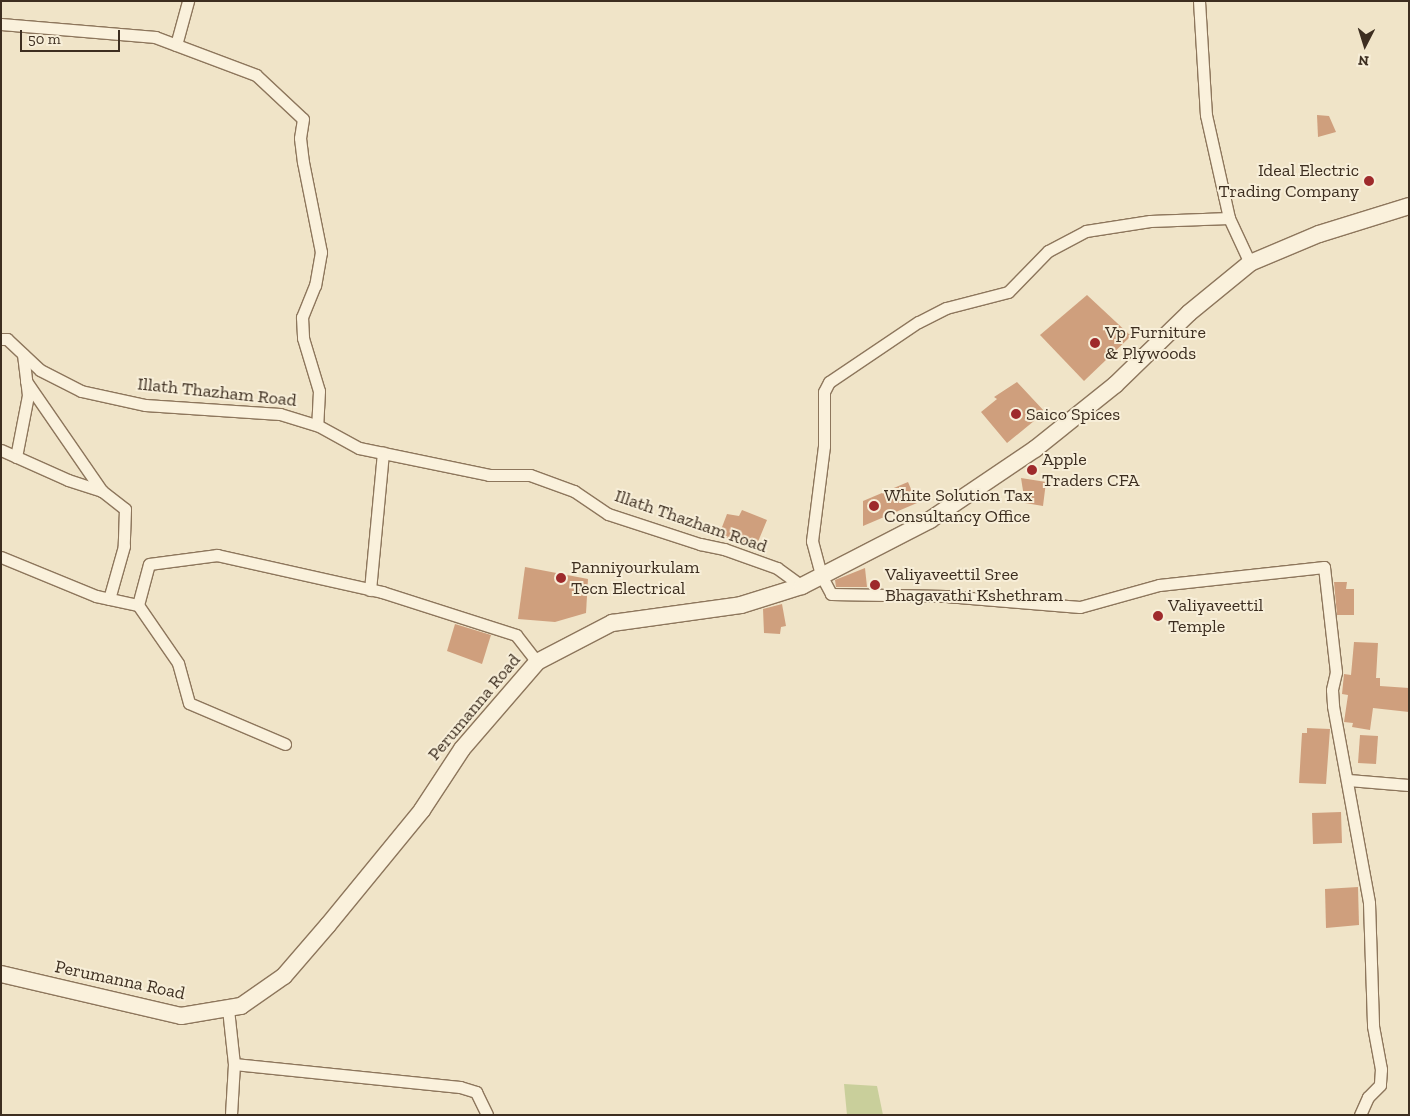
<!DOCTYPE html>
<html>
<head>
<meta charset="utf-8">
<style>
  body { margin:0 }
  #map { position:relative; width:1410px; height:1116px; overflow:hidden; background:#f0e4c8; font-family:"Zilla Slab",serif }
  div>[style] { position:absolute }
  .green>* { inset:0; background:#c9cf9b }
  .building>* { inset:0; background:#cf9f7d }
  .roads { filter:drop-shadow(1px 0 #8d765c) drop-shadow(-1px 0 #8d765c) drop-shadow(0 1px #8d765c) drop-shadow(0 -1px #8d765c) }
  .minor>* { height:11px; margin:-5.5px; padding:0 5.5px; transform-origin:5.5px; border-radius:5.5px; background:#faf1dc }
  .secondary>* { height:16px; margin:-8px; padding:0 8px; transform-origin:8px; border-radius:8px; background:#faf1dc }
  .dots>* { width:14px; height:14px; translate:-50% -50%; box-sizing:border-box; border:2px solid #f7eed8; border-radius:50% }
  span { translate:-50% -50%; white-space:nowrap; text-align:center; line-height:1.15; -webkit-text-stroke:4px #f7eed8; paint-order:stroke }
  .poi-label { font-size:18px; color:#3d2e20 }
  .right { translate:-100% -50%; text-align:right }
  .left { translate:0 -50%; text-align:left }
  .street-label { font-size:18px; color:#3d2e20 }
  .frame { position:absolute; inset:0; border:2px solid #3d2e20; pointer-events:none }
  .north { position:absolute; left:1340px; top:20px; width:50px; height:50px; -webkit-text-stroke:4px #f7eed8; paint-order:stroke; rotate:185deg; font-size:14px; font-weight:700; line-height:20px; text-align:center; color:#3d2e20 }
  .north::after { content:''; display:block; margin:auto; width:18px; height:22px; background:#3d2e20; clip-path:polygon(50% 0,100% 100%,50% 72%,0 100%) }
  .scale { position:absolute; left:20px; top:30px; width:100px; height:22px; box-sizing:border-box; border:2px solid #3d2e20; border-top:0; padding-left:6px; font-size:15px; line-height:18px; white-space:nowrap; color:#3d2e20; -webkit-text-stroke:4px #f7eed8; paint-order:stroke }
</style>
</head>
<body>
<div id="map">
  <div class="green">
    <i style="clip-path:polygon(844px 1084px,877px 1086px,883px 1115px,847px 1115px)"></i>
  </div>
  <div class="building">
    <i style="clip-path:polygon(1317px 115px,1329px 116px,1336px 132px,1318px 137px)"></i>
    <i style="clip-path:polygon(1087px 295px,1131px 336px,1084px 381px,1040px 335px)"></i>
    <i style="clip-path:polygon(1017px 382px,1045px 412px,1007px 443px,981px 412px,997px 399px,994px 397px)"></i>
    <i style="clip-path:polygon(1021px 478px,1046px 482px,1043px 506px,1025px 503px)"></i>
    <i style="clip-path:polygon(908px 482px,917px 503px,863px 526px,863px 501px)"></i>
    <i style="clip-path:polygon(742px 510px,767px 520px,755px 549px,719px 535px,727px 514px,739px 516px)"></i>
    <i style="clip-path:polygon(525px 567px,588px 579px,586px 613px,555px 622px,518px 619px)"></i>
    <i style="clip-path:polygon(865px 568px,867px 587px,836px 587px,835px 580px)"></i>
    <i style="clip-path:polygon(1334px 582px,1347px 582px,1346px 589px,1354px 589px,1354px 615px,1337px 615px)"></i>
    <i style="clip-path:polygon(782px 604px,786px 626px,781px 627px,780px 634px,764px 633px,763px 609px)"></i>
    <i style="clip-path:polygon(455px 624px,491px 635px,482px 664px,447px 651px)"></i>
    <i style="clip-path:polygon(1354px 642px,1378px 643px,1376px 678px,1380px 678px,1380px 686px,1409px 688px,1409px 712px,1373px 708px,1370px 730px,1352px 727px,1353px 723px,1344px 722px,1348px 695px,1342px 694px,1344px 674px,1351px 675px)"></i>
    <i style="clip-path:polygon(1307px 728px,1330px 729px,1326px 784px,1299px 783px,1302px 733px,1307px 733px)"></i>
    <i style="clip-path:polygon(1360px 735px,1378px 736px,1376px 764px,1358px 763px)"></i>
    <i style="clip-path:polygon(1341px 812px,1342px 843px,1313px 844px,1312px 813px)"></i>
    <i style="clip-path:polygon(1358px 887px,1359px 925px,1326px 928px,1325px 889px)"></i>
  </div>
  <div class="roads">
    <div class="minor">
      <i style="left:1199px;top:1px;width:114px;rotate:86.5deg"></i>
      <i style="left:1206px;top:115px;width:106px;rotate:77.4deg"></i>
      <i style="left:1229px;top:218px;width:50px;rotate:65deg"></i>
      <i style="left:1px;top:24px;width:155px;rotate:4.8deg"></i>
      <i style="left:155px;top:37px;width:108px;rotate:20.6deg"></i>
      <i style="left:256px;top:75px;width:64px;rotate:43.1deg"></i>
      <i style="left:303px;top:119px;width:19px;rotate:99deg"></i>
      <i style="left:300px;top:138px;width:24px;rotate:83deg"></i>
      <i style="left:303px;top:162px;width:92px;rotate:78.7deg"></i>
      <i style="left:321px;top:252px;width:34px;rotate:100deg"></i>
      <i style="left:315px;top:285px;width:35px;rotate:112deg"></i>
      <i style="left:302px;top:317px;width:21px;rotate:87deg"></i>
      <i style="left:303px;top:338px;width:55px;rotate:73.2deg"></i>
      <i style="left:319px;top:391px;width:34px;rotate:93deg"></i>
      <i style="left:176px;top:45px;width:46px;rotate:-74.7deg"></i>
      <i style="left:1229px;top:218px;width:79px;rotate:177.8deg"></i>
      <i style="left:1150px;top:221px;width:65px;rotate:171.1deg"></i>
      <i style="left:1086px;top:231px;width:43px;rotate:152.2deg"></i>
      <i style="left:1048px;top:251px;width:57px;rotate:134.3deg"></i>
      <i style="left:1008px;top:292px;width:64px;rotate:165.5deg"></i>
      <i style="left:946px;top:308px;width:31px;rotate:153deg"></i>
      <i style="left:918px;top:322px;width:107px;rotate:146deg"></i>
      <i style="left:829px;top:382px;width:11px;rotate:117deg"></i>
      <i style="left:824px;top:392px;width:54px;rotate:90deg"></i>
      <i style="left:824px;top:446px;width:96px;rotate:97.2deg"></i>
      <i style="left:812px;top:541px;width:35px;rotate:75deg"></i>
      <i style="left:821px;top:575px;width:21px;rotate:62deg"></i>
      <i style="left:831px;top:594px;width:115px;rotate:1deg"></i>
      <i style="left:946px;top:596px;width:134px;rotate:4.7deg"></i>
      <i style="left:1080px;top:607px;width:82px;rotate:-15.6deg"></i>
      <i style="left:1159px;top:585px;width:166px;rotate:-6.2deg"></i>
      <i style="left:1324px;top:567px;width:106px;rotate:83.5deg"></i>
      <i style="left:1336px;top:672px;width:18px;rotate:103deg"></i>
      <i style="left:1332px;top:690px;width:16px;rotate:86deg"></i>
      <i style="left:1333px;top:706px;width:200px;rotate:79.6deg"></i>
      <i style="left:1369px;top:903px;width:123px;rotate:88.1deg"></i>
      <i style="left:1373px;top:1026px;width:44px;rotate:79.5deg"></i>
      <i style="left:1381px;top:1069px;width:16px;rotate:94deg"></i>
      <i style="left:1380px;top:1085px;width:17px;rotate:135deg"></i>
      <i style="left:1368px;top:1097px;width:20px;rotate:114deg"></i>
      <i style="left:1px;top:339px;width:6px"></i>
      <i style="left:7px;top:339px;width:45px;rotate:43.2deg"></i>
      <i style="left:40px;top:370px;width:46px;rotate:27.1deg"></i>
      <i style="left:81px;top:391px;width:66px;rotate:12.3deg"></i>
      <i style="left:145px;top:405px;width:135px;rotate:3.8deg"></i>
      <i style="left:280px;top:414px;width:39px;rotate:17deg"></i>
      <i style="left:317px;top:425px;width:48px;rotate:28.7deg"></i>
      <i style="left:359px;top:448px;width:133px;rotate:11.7deg"></i>
      <i style="left:489px;top:475px;width:41px"></i>
      <i style="left:530px;top:475px;width:47px;rotate:20deg"></i>
      <i style="left:574px;top:491px;width:41px;rotate:34.1deg"></i>
      <i style="left:608px;top:514px;width:97px;rotate:18.1deg"></i>
      <i style="left:700px;top:544px;width:25px;rotate:12deg"></i>
      <i style="left:724px;top:549px;width:56px;rotate:19.7deg"></i>
      <i style="left:777px;top:568px;width:31px;rotate:36deg"></i>
      <i style="left:26px;top:381px;width:134px;rotate:55.4deg"></i>
      <i style="left:1px;top:450px;width:73px;rotate:24.1deg"></i>
      <i style="left:68px;top:480px;width:36px;rotate:18deg"></i>
      <i style="left:102px;top:491px;width:29px;rotate:38deg"></i>
      <i style="left:125px;top:509px;width:37px;rotate:92deg"></i>
      <i style="left:124px;top:546px;width:55px;rotate:105.8deg"></i>
      <i style="left:16px;top:457px;width:63px;rotate:-79deg"></i>
      <i style="left:28px;top:395px;width:41px;rotate:-97deg"></i>
      <i style="left:1px;top:557px;width:103px;rotate:22.3deg"></i>
      <i style="left:96px;top:596px;width:43px;rotate:12.1deg"></i>
      <i style="left:370px;top:590px;width:138px;rotate:-84.6deg"></i>
      <i style="left:285px;top:744px;width:104px;rotate:-156.9deg"></i>
      <i style="left:189px;top:703px;width:41px;rotate:-105.4deg"></i>
      <i style="left:178px;top:663px;width:70px;rotate:-124.6deg"></i>
      <i style="left:138px;top:605px;width:42px;rotate:-75deg"></i>
      <i style="left:149px;top:564px;width:69px;rotate:-7.5deg"></i>
      <i style="left:217px;top:555px;width:169px;rotate:12.6deg"></i>
      <i style="left:382px;top:592px;width:141px;rotate:17.8deg"></i>
      <i style="left:516px;top:635px;width:34px;rotate:52deg"></i>
      <i style="left:1348px;top:780px;width:61px;rotate:4.7deg"></i>
      <i style="left:228px;top:1009px;width:55px;rotate:83.8deg"></i>
      <i style="left:234px;top:1064px;width:51px;rotate:93.4deg"></i>
      <i style="left:234px;top:1064px;width:227px;rotate:5.8deg"></i>
      <i style="left:460px;top:1087px;width:17px;rotate:17deg"></i>
      <i style="left:476px;top:1092px;width:25px;rotate:64deg"></i>
    </div>
    <div class="secondary">
      <i style="left:1px;top:974px;width:185px;rotate:13.1deg"></i>
      <i style="left:181px;top:1016px;width:61px;rotate:-9.5deg"></i>
      <i style="left:241px;top:1006px;width:52px;rotate:-34.9deg"></i>
      <i style="left:284px;top:976px;width:67px;rotate:-49.2deg"></i>
      <i style="left:328px;top:925px;width:149px;rotate:-50.7deg"></i>
      <i style="left:422px;top:810px;width:73px;rotate:-56.7deg"></i>
      <i style="left:462px;top:749px;width:115px;rotate:-49.2deg"></i>
      <i style="left:537px;top:662px;width:85px;rotate:-27.5deg"></i>
      <i style="left:612px;top:623px;width:130px;rotate:-7.9deg"></i>
      <i style="left:741px;top:605px;width:64px;rotate:-17.3deg"></i>
      <i style="left:802px;top:586px;width:144px;rotate:-27.3deg"></i>
      <i style="left:930px;top:520px;width:127px;rotate:-34.1deg"></i>
      <i style="left:1035px;top:449px;width:102px;rotate:-38.7deg"></i>
      <i style="left:1115px;top:385px;width:103px;rotate:-44.2deg"></i>
      <i style="left:1189px;top:313px;width:79px;rotate:-39.3deg"></i>
      <i style="left:1250px;top:263px;width:75px;rotate:-22.8deg"></i>
      <i style="left:1319px;top:234px;width:94px;rotate:-17.3deg"></i>
    </div>
  </div>
  <div class="dots">
    <i style="left:1369px;top:181px;background:#9e2a2b"></i>
    <i style="left:1095px;top:343px;background:#9e2a2b"></i>
    <i style="left:1016px;top:414px;background:#9e2a2b"></i>
    <i style="left:1032px;top:470px;background:#9e2a2b"></i>
    <i style="left:874px;top:506px;background:#9e2a2b"></i>
    <i style="left:561px;top:578px;background:#9e2a2b"></i>
    <i style="left:875px;top:585px;background:#9e2a2b"></i>
    <i style="left:1158px;top:616px;background:#9e2a2b"></i>
  </div>
  <div class="poi-label">
    <span class="right" style="left:1359px;top:181px">Ideal Electric<br>Trading Company</span>
    <span class="left" style="left:1105px;top:343px">Vp Furniture<br>&amp; Plywoods</span>
    <span class="left" style="left:1026px;top:414px">Saico Spices</span>
    <span class="left" style="left:1042px;top:470px">Apple<br>Traders CFA</span>
    <span class="left" style="left:884px;top:506px">White Solution Tax<br>Consultancy Office</span>
    <span class="left" style="left:571px;top:578px">Panniyourkulam<br>Tecn Electrical</span>
    <span class="left" style="left:885px;top:585px">Valiyaveettil Sree<br>Bhagavathi Kshethram</span>
    <span class="left" style="left:1168px;top:616px">Valiyaveettil<br>Temple</span>
  </div>
  <div class="street-label">
    <span style="left:217px;top:392px;rotate:6deg">Illath Thazham Road</span>
    <span style="left:691px;top:521px;rotate:19deg">Illath Thazham Road</span>
    <span style="left:474px;top:707px;rotate:-50deg">Perumanna Road</span>
    <span style="left:120px;top:980px;rotate:12deg">Perumanna Road</span>
  </div>
  <div class="frame"></div>
  <div class="north">N</div>
  <div class="scale">50 m</div>
</div>
</body>
</html>
